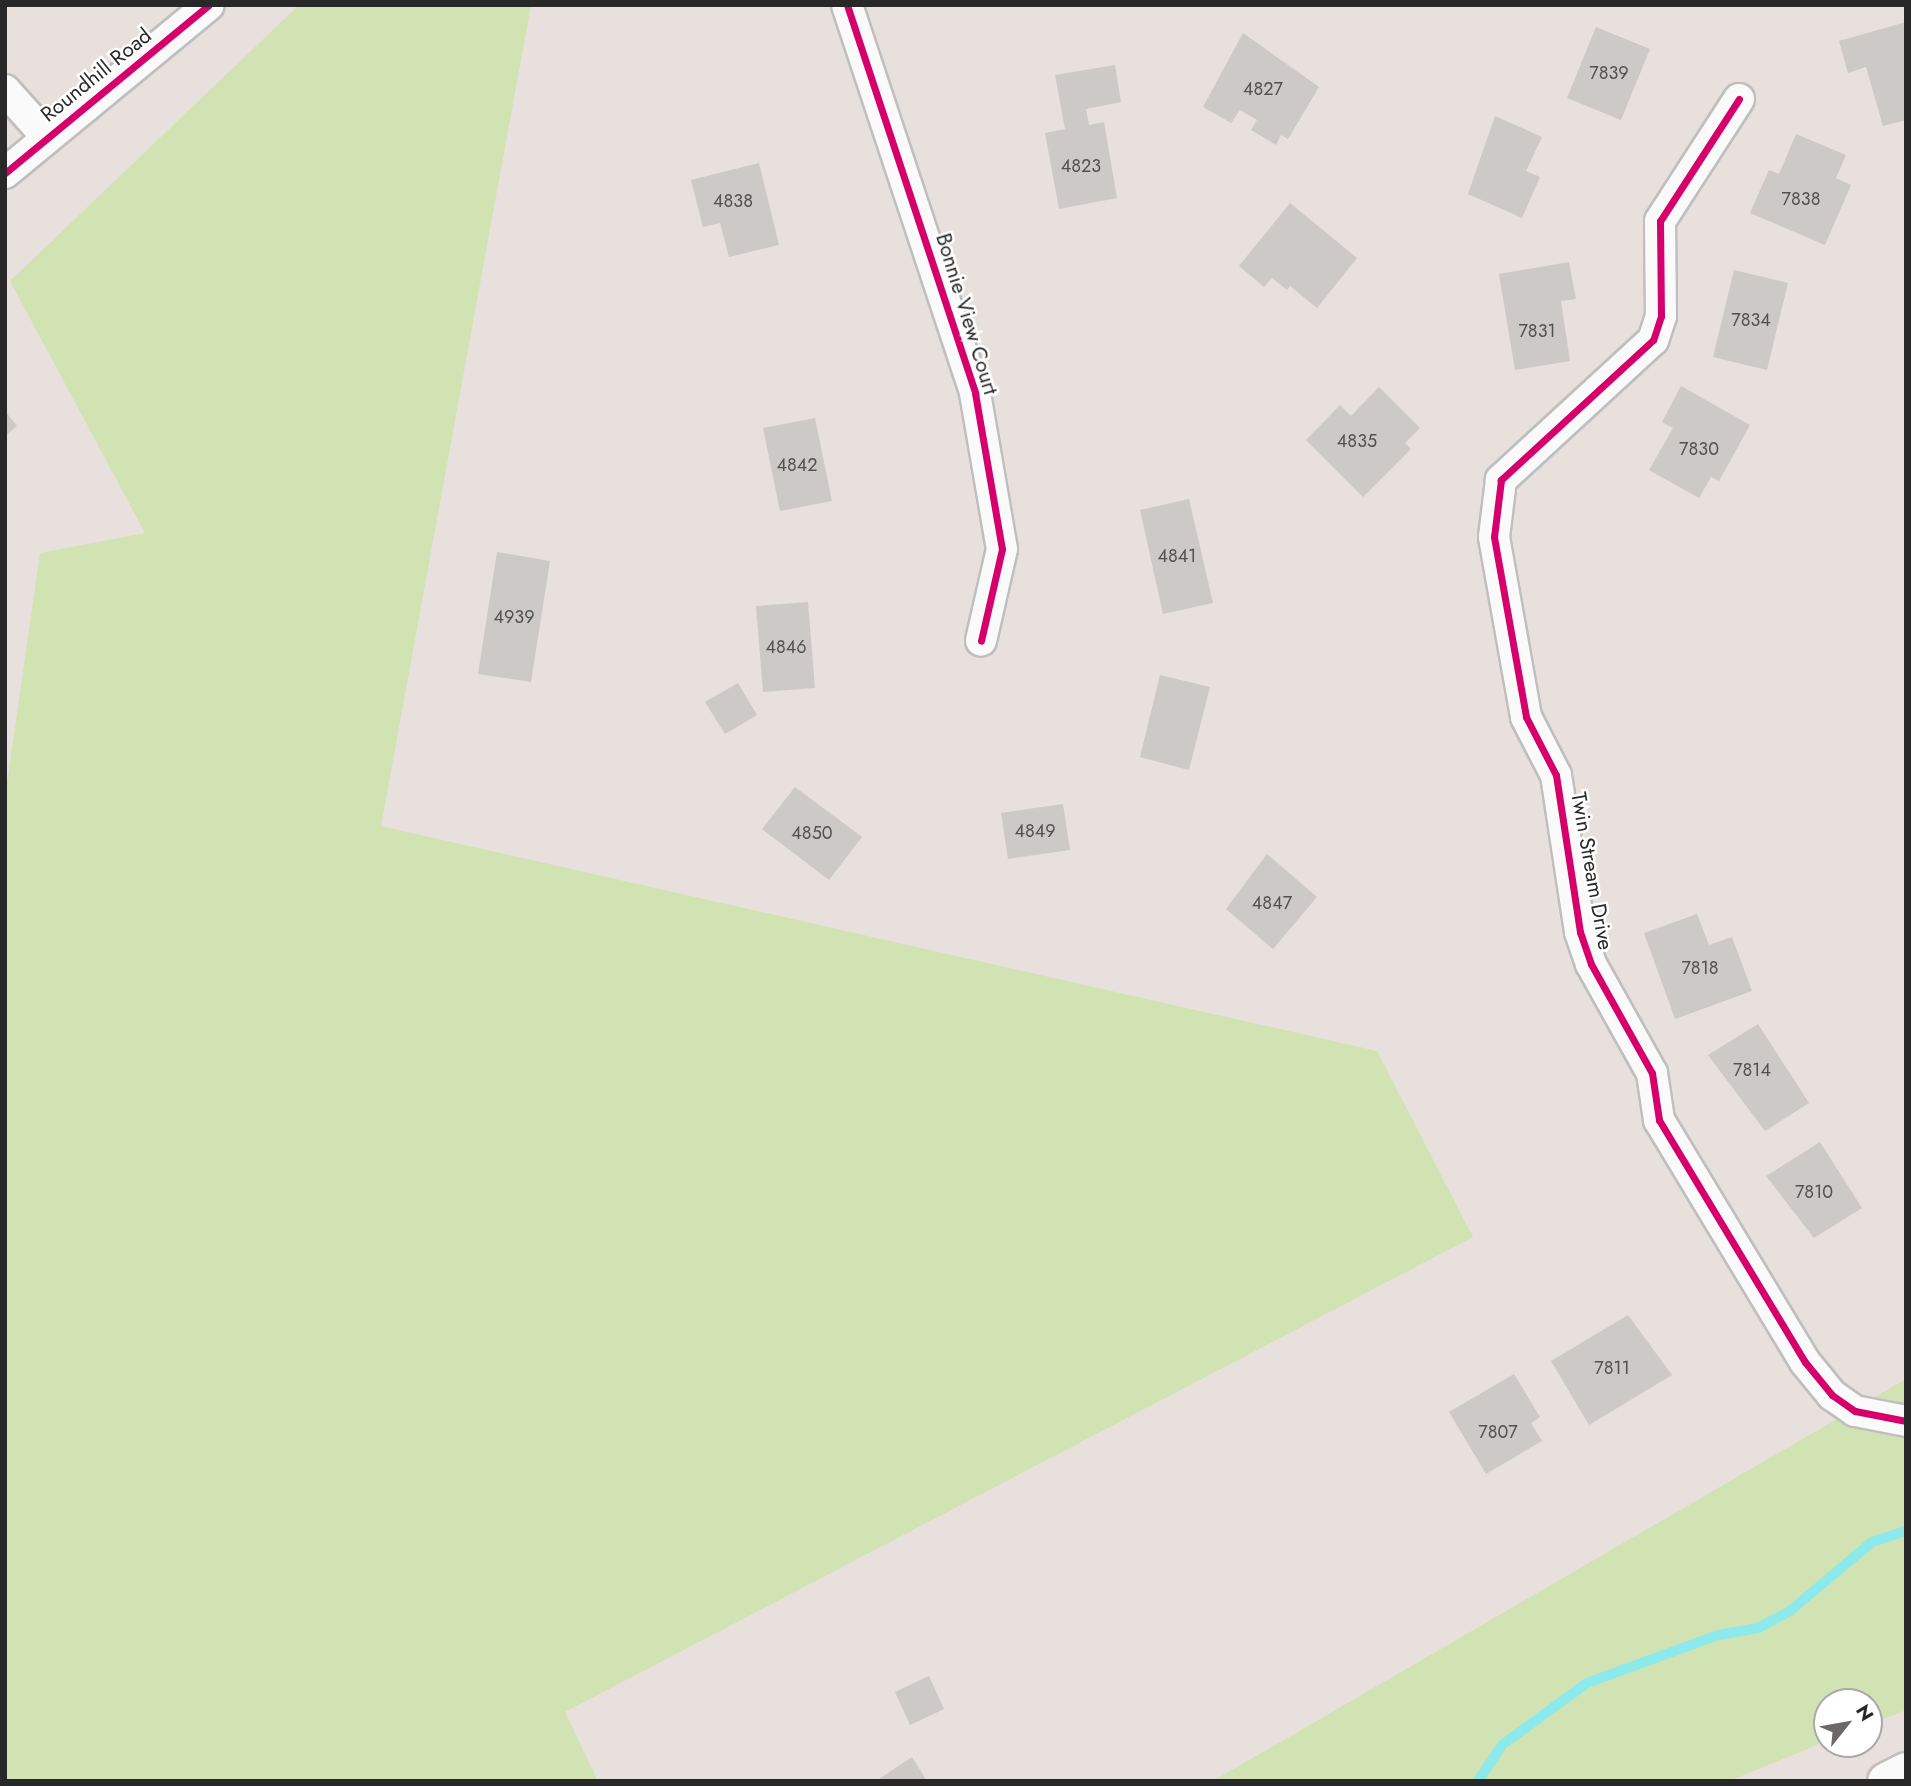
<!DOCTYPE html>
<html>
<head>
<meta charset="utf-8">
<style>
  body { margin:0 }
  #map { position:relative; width:1911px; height:1786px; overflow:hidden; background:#e7e0dc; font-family:Jost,sans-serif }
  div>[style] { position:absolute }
  .green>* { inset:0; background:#d2e3b3 }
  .stream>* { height:10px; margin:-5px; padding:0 5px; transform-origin:5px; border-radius:5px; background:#8ce9ec }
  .building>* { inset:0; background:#cdc9c6 }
  .roads { filter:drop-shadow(2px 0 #c0bebe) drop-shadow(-2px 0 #c0bebe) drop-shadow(0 2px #c0bebe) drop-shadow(0 -2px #c0bebe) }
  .minor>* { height:30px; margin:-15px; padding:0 15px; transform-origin:15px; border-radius:15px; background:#fbfafa }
  .tertiary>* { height:37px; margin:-18.5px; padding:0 18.5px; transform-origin:18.5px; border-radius:18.5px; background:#fbfafa }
  .cycleway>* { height:7px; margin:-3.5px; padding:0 3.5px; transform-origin:3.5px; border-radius:3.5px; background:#d6006c }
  span { translate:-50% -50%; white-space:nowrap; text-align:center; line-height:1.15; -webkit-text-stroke:5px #fff; paint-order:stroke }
  .number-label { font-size:18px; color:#525150 }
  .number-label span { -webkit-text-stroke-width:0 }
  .street-label { font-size:21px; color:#282828 }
  .frame { position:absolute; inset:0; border:7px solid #282828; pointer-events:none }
  .north { position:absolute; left:1813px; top:1688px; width:70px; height:70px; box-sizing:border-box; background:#fff; border:2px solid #a9a9a9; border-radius:50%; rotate:59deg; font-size:19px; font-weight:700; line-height:28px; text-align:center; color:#282828 }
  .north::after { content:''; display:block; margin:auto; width:24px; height:32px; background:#6b6867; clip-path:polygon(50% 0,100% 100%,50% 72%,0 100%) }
</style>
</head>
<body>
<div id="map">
  <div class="green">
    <i style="clip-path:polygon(299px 5px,531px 5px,381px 826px,1377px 1051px,1473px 1237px,565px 1712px,598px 1781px,5px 1781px,5px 797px,40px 553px,145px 533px,10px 281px)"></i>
    <i style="clip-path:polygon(1906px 1379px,1906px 1710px,1869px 1725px,1869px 1702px,1827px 1702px,1827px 1741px,1729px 1781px,1213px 1781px)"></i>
  </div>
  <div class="stream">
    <i style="left:1478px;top:1781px;width:43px;rotate:-56.3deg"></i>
    <i style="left:1502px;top:1745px;width:105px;rotate:-36.1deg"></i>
    <i style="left:1587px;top:1683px;width:140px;rotate:-20.1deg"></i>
    <i style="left:1718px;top:1635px;width:41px;rotate:-9.9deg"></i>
    <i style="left:1758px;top:1628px;width:36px;rotate:-28deg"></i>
    <i style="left:1790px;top:1611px;width:107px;rotate:-40.1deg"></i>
    <i style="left:1872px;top:1542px;width:36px;rotate:-18deg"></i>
  </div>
  <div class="building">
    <i style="clip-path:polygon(1906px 22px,1906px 120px,1883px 126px,1866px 67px,1848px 73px,1839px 41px)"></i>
    <i style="clip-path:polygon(1596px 27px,1650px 49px,1621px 120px,1567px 98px)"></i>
    <i style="clip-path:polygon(1243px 33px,1319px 87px,1288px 139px,1281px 135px,1276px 145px,1251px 130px,1257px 120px,1240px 110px,1231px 123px,1203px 107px)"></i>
    <i style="clip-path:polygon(1115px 65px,1121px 102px,1086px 109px,1089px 125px,1104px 122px,1117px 198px,1059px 209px,1045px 133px,1065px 129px,1055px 75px)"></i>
    <i style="clip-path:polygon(1495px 116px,1542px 137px,1526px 171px,1540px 177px,1522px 218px,1468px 194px)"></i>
    <i style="clip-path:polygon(1796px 134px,1846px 155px,1836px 178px,1851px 185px,1825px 245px,1750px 213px,1769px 170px,1779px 174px)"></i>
    <i style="clip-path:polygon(759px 163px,779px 245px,729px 257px,720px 223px,703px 227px,691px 180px)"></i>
    <i style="clip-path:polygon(1290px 203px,1357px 258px,1317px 308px,1290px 286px,1287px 290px,1272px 278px,1264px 287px,1239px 266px)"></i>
    <i style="clip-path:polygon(1569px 262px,1576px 299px,1561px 301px,1570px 361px,1515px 370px,1499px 274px)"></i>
    <i style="clip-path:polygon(1734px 270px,1788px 283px,1767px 370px,1713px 357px)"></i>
    <i style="clip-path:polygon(1681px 386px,1750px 425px,1719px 481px,1711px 477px,1699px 498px,1649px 470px,1673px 428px,1662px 422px)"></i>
    <i style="clip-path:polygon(1379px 387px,1420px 428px,1405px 443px,1411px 449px,1363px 497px,1306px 440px,1340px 405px,1351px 416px)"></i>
    <i style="clip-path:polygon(5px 411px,17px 426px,5px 436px)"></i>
    <i style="clip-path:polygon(815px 418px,832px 501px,780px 511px,763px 428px)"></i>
    <i style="clip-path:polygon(1189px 499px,1213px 603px,1163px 614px,1140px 510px)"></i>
    <i style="clip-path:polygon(497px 552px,550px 561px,531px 682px,478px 674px)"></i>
    <i style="clip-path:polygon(808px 602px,815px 688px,763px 692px,756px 606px)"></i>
    <i style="clip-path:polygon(1160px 675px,1210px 687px,1189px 770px,1140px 757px)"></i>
    <i style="clip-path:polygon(738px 683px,757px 715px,725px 734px,705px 702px)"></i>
    <i style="clip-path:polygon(795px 787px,862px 837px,829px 880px,762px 829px)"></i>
    <i style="clip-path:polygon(1063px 804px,1070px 850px,1008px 859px,1001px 813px)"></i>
    <i style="clip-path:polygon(1267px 854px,1317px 897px,1273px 949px,1226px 909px)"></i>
    <i style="clip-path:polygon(1697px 914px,1709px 945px,1732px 937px,1752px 991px,1675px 1019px,1644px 933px)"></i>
    <i style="clip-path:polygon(1758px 1024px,1809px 1103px,1765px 1131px,1708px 1055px)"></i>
    <i style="clip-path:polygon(1820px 1142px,1862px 1208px,1814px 1238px,1766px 1176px)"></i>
    <i style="clip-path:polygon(1628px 1315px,1672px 1375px,1589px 1425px,1551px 1361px)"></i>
    <i style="clip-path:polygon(1514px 1374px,1540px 1417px,1531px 1423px,1542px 1441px,1486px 1474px,1449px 1412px)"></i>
    <i style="clip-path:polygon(929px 1676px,944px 1709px,910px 1725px,895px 1692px)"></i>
    <i style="clip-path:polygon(912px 1757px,927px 1781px,876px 1781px)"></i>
  </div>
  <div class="roads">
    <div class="minor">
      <i style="left:847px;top:5px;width:409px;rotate:71.7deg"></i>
      <i style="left:975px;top:393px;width:158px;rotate:80.2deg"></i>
      <i style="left:1002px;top:549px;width:94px;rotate:102.9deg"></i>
      <i style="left:5px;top:90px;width:63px;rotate:48.2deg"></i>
      <i style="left:1739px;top:99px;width:145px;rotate:122.9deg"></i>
      <i style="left:1660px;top:221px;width:95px;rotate:89.4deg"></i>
      <i style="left:1661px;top:316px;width:25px;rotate:108deg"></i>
      <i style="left:1653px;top:340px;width:207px;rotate:137.4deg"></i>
      <i style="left:1501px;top:480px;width:57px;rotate:97deg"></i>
      <i style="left:1494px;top:537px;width:183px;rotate:79.9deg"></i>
      <i style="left:1526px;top:717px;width:65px;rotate:62.7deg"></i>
      <i style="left:1556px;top:775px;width:159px;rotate:81.3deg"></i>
      <i style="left:1580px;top:932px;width:34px;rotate:71deg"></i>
      <i style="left:1591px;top:964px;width:125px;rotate:60.8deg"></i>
      <i style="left:1652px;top:1073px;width:48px;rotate:81.5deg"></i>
      <i style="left:1659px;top:1120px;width:283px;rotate:58.9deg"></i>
      <i style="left:1805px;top:1362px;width:43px;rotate:50.7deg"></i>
      <i style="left:1832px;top:1395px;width:28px;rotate:35deg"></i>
      <i style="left:1855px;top:1411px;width:52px;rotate:11.1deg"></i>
      <i style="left:5px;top:173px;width:264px;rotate:-39.5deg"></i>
    </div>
    <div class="tertiary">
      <i style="left:1886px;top:1781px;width:22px;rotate:-27deg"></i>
    </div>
  </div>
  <div class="cycleway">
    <i style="left:847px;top:5px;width:409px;rotate:71.7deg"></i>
    <i style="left:975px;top:393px;width:158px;rotate:80.2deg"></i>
    <i style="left:1002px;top:549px;width:94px;rotate:102.9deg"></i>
    <i style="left:1739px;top:99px;width:145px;rotate:122.9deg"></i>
    <i style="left:1660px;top:221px;width:95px;rotate:89.4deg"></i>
    <i style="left:1661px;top:316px;width:25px;rotate:108deg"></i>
    <i style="left:1653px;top:340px;width:207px;rotate:137.4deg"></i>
    <i style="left:1501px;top:480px;width:57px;rotate:97deg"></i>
    <i style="left:1494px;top:537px;width:183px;rotate:79.9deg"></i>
    <i style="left:1526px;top:717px;width:65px;rotate:62.7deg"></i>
    <i style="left:1556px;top:775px;width:159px;rotate:81.3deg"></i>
    <i style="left:1580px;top:932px;width:34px;rotate:71deg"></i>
    <i style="left:1591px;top:964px;width:125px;rotate:60.8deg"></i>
    <i style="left:1652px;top:1073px;width:48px;rotate:81.5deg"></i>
    <i style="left:1659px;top:1120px;width:283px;rotate:58.9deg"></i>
    <i style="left:1805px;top:1362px;width:43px;rotate:50.7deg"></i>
    <i style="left:1832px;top:1395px;width:28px;rotate:35deg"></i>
    <i style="left:1855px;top:1411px;width:52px;rotate:11.1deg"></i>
    <i style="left:5px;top:173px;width:264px;rotate:-39.5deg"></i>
  </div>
  <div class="number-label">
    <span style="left:1609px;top:73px">7839</span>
    <span style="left:1263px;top:89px">4827</span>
    <span style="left:1081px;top:166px">4823</span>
    <span style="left:1801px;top:199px">7838</span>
    <span style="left:733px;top:201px">4838</span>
    <span style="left:1751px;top:320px">7834</span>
    <span style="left:1537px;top:331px">7831</span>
    <span style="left:1357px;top:441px">4835</span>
    <span style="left:1699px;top:449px">7830</span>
    <span style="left:797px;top:465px">4842</span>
    <span style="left:1177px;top:556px">4841</span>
    <span style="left:514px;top:617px">4939</span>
    <span style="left:786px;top:647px">4846</span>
    <span style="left:1035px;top:831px">4849</span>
    <span style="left:812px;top:833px">4850</span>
    <span style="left:1272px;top:903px">4847</span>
    <span style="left:1700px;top:968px">7818</span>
    <span style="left:1752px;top:1070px">7814</span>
    <span style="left:1814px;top:1192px">7810</span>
    <span style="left:1612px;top:1368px">7811</span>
    <span style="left:1498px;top:1432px">7807</span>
  </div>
  <div class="street-label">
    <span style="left:96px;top:75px;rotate:-39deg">Roundhill Road</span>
    <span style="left:967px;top:314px;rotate:73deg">Bonnie View Court</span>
    <span style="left:1592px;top:871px;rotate:80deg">Twin Stream Drive</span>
  </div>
  <div class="frame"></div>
  <div class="north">N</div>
</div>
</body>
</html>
